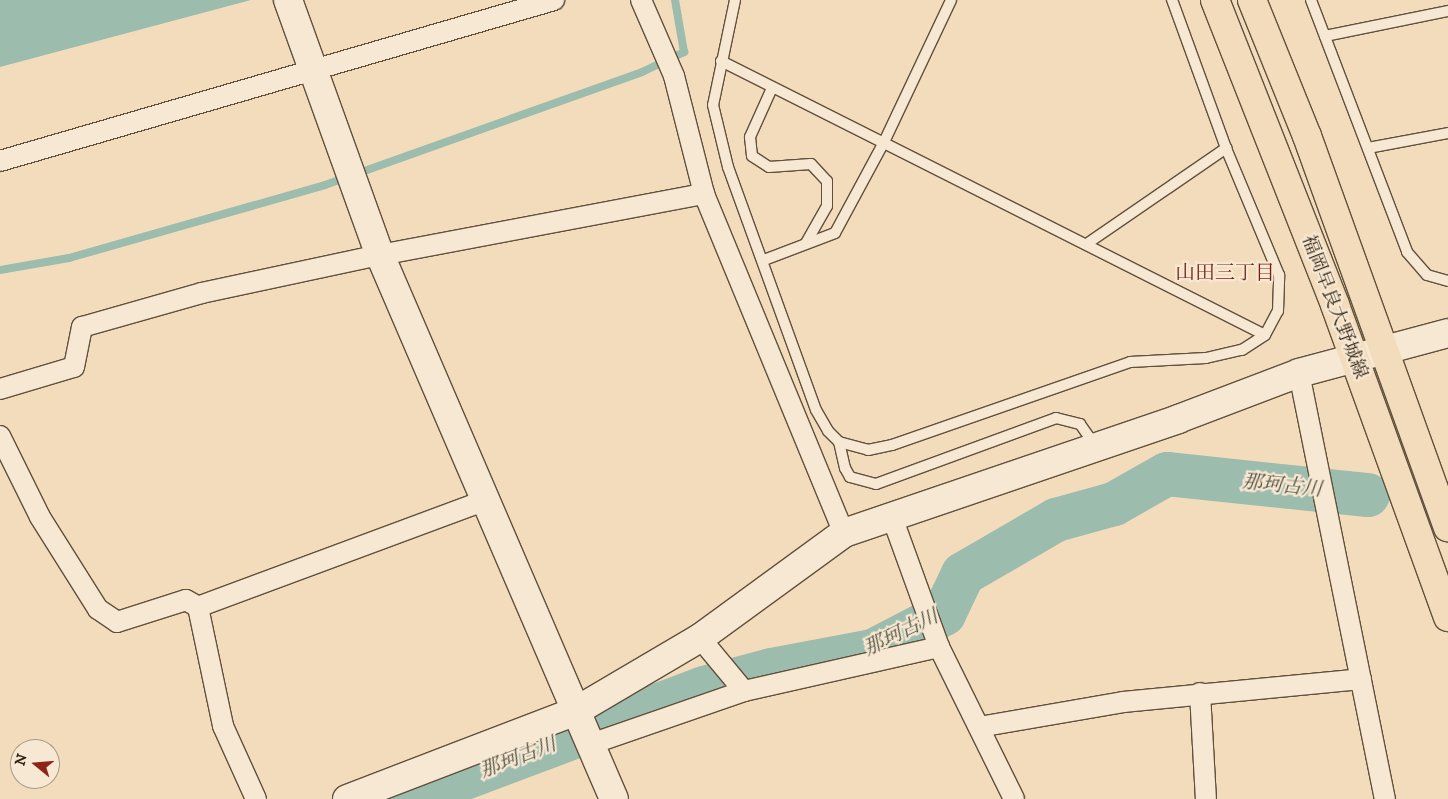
<!DOCTYPE html>
<html>
<head>
<meta charset="utf-8">
<style>
  body { margin:0 }
  #map { position:relative; width:1448px; height:799px; overflow:hidden; background:#f3dcbc; font-family:"IM FELL DW Pica","Noto Serif JP",serif }
  div>[style] { position:absolute }
  .water>* { inset:0; background:#9cbcad }
  .stream>* { height:8px; margin:-4px; padding:0 4px; transform-origin:4px; border-radius:4px; background:#9cbcad }
  .river>* { height:44px; margin:-22px; padding:0 22px; transform-origin:22px; border-radius:22px; background:#9cbcad }
  .roads { filter:drop-shadow(1px 0 #60503c) drop-shadow(-1px 0 #60503c) drop-shadow(0 1px #60503c) drop-shadow(0 -1px #60503c) }
  .lane>* { height:10px; margin:-5px; padding:0 5px; transform-origin:5px; border-radius:5px; background:#f7e8d3 }
  .street>* { height:20px; margin:-10px; padding:0 10px; transform-origin:10px; border-radius:10px; background:#f7e8d3 }
  .secondary>* { height:28px; margin:-14px; padding:0 14px; transform-origin:14px; border-radius:14px; background:#f7e8d3 }
  .primary>* { height:28px; margin:-14px; padding:0 14px; transform-origin:14px; border-radius:14px; background:#f3dcbc }
  span { translate:-50% -50%; white-space:nowrap; text-align:center; line-height:1.15; -webkit-text-stroke:4.5px #f7e8d3; paint-order:stroke }
  .street-label { font-size:19px; color:#2f2211 }
  .neighbourhood-label { font-size:20px; color:#7a1f14 }
  .water-label { font-size:20px; color:#505040; font-style:italic }
  .north { position:absolute; left:10px; top:739px; width:50px; height:50px; box-sizing:border-box; background:#f7e8d3; border:1px solid #a79985; border-radius:50%; rotate:287deg; font-size:14px; font-weight:700; line-height:20px; text-align:center; color:#2f2211 }
  .north::after { content:''; display:block; margin:auto; width:18px; height:22px; background:#8f2418; clip-path:polygon(50% 0,100% 100%,50% 72%,0 100%) }
</style>
</head>
<body>
<div id="map">
  <div class="water">
    <i style="clip-path:polygon(0 0,251px 0,0 67px)"></i>
  </div>
  <div class="stream">
    <i style="left:0;top:270px;width:70px;rotate:-9.9deg"></i>
    <i style="left:69px;top:258px;width:266px;rotate:-15.9deg"></i>
    <i style="left:325px;top:185px;width:337px;rotate:-19.6deg"></i>
    <i style="left:642px;top:72px;width:47px;rotate:-25.5deg"></i>
    <i style="left:684px;top:52px;width:53px;rotate:-99.8deg"></i>
  </div>
  <div class="river">
    <i style="left:409px;top:799px;width:315px;rotate:-20.6deg"></i>
    <i style="left:704px;top:688px;width:69px;rotate:-15deg"></i>
    <i style="left:771px;top:670px;width:104px;rotate:-10.6deg"></i>
    <i style="left:873px;top:651px;width:80px;rotate:-27.5deg"></i>
    <i style="left:944px;top:614px;width:44px;rotate:-64.6deg"></i>
    <i style="left:963px;top:574px;width:108px;rotate:-30.1deg"></i>
    <i style="left:1056px;top:520px;width:60px;rotate:-15.4deg"></i>
    <i style="left:1114px;top:504px;width:61px;rotate:-29.5deg"></i>
    <i style="left:1167px;top:474px;width:202px;rotate:6deg"></i>
  </div>
  <div class="roads">
    <div class="lane">
      <i style="left:735px;top:0;width:107px;rotate:101.8deg"></i>
      <i style="left:713px;top:105px;width:64px;rotate:76.4deg"></i>
      <i style="left:728px;top:167px;width:258px;rotate:70.1deg"></i>
      <i style="left:816px;top:410px;width:24px;rotate:60deg"></i>
      <i style="left:828px;top:431px;width:16px;rotate:45deg"></i>
      <i style="left:839px;top:442px;width:30px;rotate:15deg"></i>
      <i style="left:868px;top:450px;width:25px;rotate:-12deg"></i>
      <i style="left:892px;top:445px;width:252px;rotate:-19.2deg"></i>
      <i style="left:1130px;top:362px;width:76px;rotate:-3deg"></i>
      <i style="left:1206px;top:358px;width:37px;rotate:-13deg"></i>
      <i style="left:1242px;top:350px;width:27px;rotate:-33deg"></i>
      <i style="left:1265px;top:335px;width:27px;rotate:-62deg"></i>
      <i style="left:1278px;top:311px;width:36px;rotate:-88deg"></i>
      <i style="left:1279px;top:275px;width:138px;rotate:-112.7deg"></i>
      <i style="left:1226px;top:148px;width:158px;rotate:-110deg"></i>
      <i style="left:1311px;top:0;width:270px;rotate:69.1deg"></i>
      <i style="left:1407px;top:252px;width:30px;rotate:49deg"></i>
      <i style="left:1427px;top:275px;width:22px;rotate:16deg"></i>
      <i style="left:1325px;top:36px;width:126px;rotate:-11.5deg"></i>
      <i style="left:721px;top:61px;width:609px;rotate:26.73deg"></i>
      <i style="left:772px;top:88px;width:54px;rotate:114.2deg"></i>
      <i style="left:750px;top:137px;width:19px;rotate:84deg"></i>
      <i style="left:752px;top:156px;width:20px;rotate:33deg"></i>
      <i style="left:769px;top:167px;width:42px;rotate:-4.1deg"></i>
      <i style="left:811px;top:164px;width:23px;rotate:47deg"></i>
      <i style="left:827px;top:181px;width:25px;rotate:90deg"></i>
      <i style="left:827px;top:206px;width:43px;rotate:119.6deg"></i>
      <i style="left:1368px;top:148px;width:81px;rotate:-10.6deg"></i>
      <i style="left:1088px;top:243px;width:168px;rotate:-34.5deg"></i>
      <i style="left:764px;top:260px;width:76px;rotate:-20.8deg"></i>
      <i style="left:835px;top:233px;width:103px;rotate:-61.7deg"></i>
      <i style="left:884px;top:142px;width:157px;rotate:-64.7deg"></i>
      <i style="left:839px;top:442px;width:27px;rotate:77deg"></i>
      <i style="left:845px;top:468px;width:10px;rotate:61deg"></i>
      <i style="left:850px;top:477px;width:27px;rotate:15deg"></i>
      <i style="left:876px;top:484px;width:192px;rotate:-20.1deg"></i>
      <i style="left:1056px;top:418px;width:25px;rotate:14deg"></i>
      <i style="left:1080px;top:424px;width:28px;rotate:55deg"></i>
    </div>
    <div class="street">
      <i style="left:641px;top:0;width:83px;rotate:66.5deg"></i>
      <i style="left:674px;top:76px;width:122px;rotate:75.7deg"></i>
      <i style="left:704px;top:194px;width:367px;rotate:67.6deg"></i>
      <i style="left:0;top:161px;width:577px;rotate:-16.2deg"></i>
      <i style="left:1299px;top:373px;width:435px;rotate:78.6deg"></i>
      <i style="left:0;top:389px;width:77px;rotate:-16.6deg"></i>
      <i style="left:74px;top:367px;width:41px;rotate:-78.7deg"></i>
      <i style="left:82px;top:327px;width:125px;rotate:-15.8deg"></i>
      <i style="left:202px;top:293px;width:182px;rotate:-12.1deg"></i>
      <i style="left:380px;top:255px;width:330px;rotate:-10.7deg"></i>
      <i style="left:0;top:436px;width:90px;rotate:63.7deg"></i>
      <i style="left:40px;top:517px;width:109px;rotate:57.8deg"></i>
      <i style="left:98px;top:609px;width:23px;rotate:34deg"></i>
      <i style="left:117px;top:622px;width:72px;rotate:-17.7deg"></i>
      <i style="left:186px;top:600px;width:14px;rotate:30deg"></i>
      <i style="left:198px;top:607px;width:122px;rotate:78.1deg"></i>
      <i style="left:223px;top:726px;width:80px;rotate:65.7deg"></i>
      <i style="left:892px;top:517px;width:138px;rotate:70.1deg"></i>
      <i style="left:939px;top:647px;width:169px;rotate:63.7deg"></i>
      <i style="left:198px;top:607px;width:307px;rotate:-20.4deg"></i>
      <i style="left:700px;top:638px;width:69px;rotate:50.3deg"></i>
      <i style="left:1200px;top:693px;width:106px;rotate:86.8deg"></i>
      <i style="left:979px;top:727px;width:146px;rotate:-9.8deg"></i>
      <i style="left:1123px;top:702px;width:239px;rotate:-5.5deg"></i>
      <i style="left:591px;top:744px;width:162px;rotate:-19.1deg"></i>
      <i style="left:744px;top:691px;width:200px;rotate:-12.7deg"></i>
    </div>
    <div class="secondary">
      <i style="left:288px;top:0;width:271px;rotate:70.2deg"></i>
      <i style="left:380px;top:255px;width:592px;rotate:66.73deg"></i>
      <i style="left:347px;top:799px;width:245px;rotate:-21deg"></i>
      <i style="left:576px;top:711px;width:144px;rotate:-30.5deg"></i>
      <i style="left:700px;top:638px;width:178px;rotate:-36.1deg"></i>
      <i style="left:844px;top:533px;width:353px;rotate:-18.8deg"></i>
      <i style="left:1178px;top:419px;width:129px;rotate:-20.8deg"></i>
      <i style="left:1299px;top:373px;width:154px;rotate:-15deg"></i>
    </div>
    <div class="primary">
      <i style="left:1215px;top:0;width:328px;rotate:68.5deg"></i>
      <i style="left:1335px;top:305px;width:332px;rotate:70.1deg"></i>
      <i style="left:1252px;top:0;width:147px;rotate:68deg"></i>
      <i style="left:1307px;top:136px;width:416px;rotate:70.2deg"></i>
    </div>
  </div>
  <div class="street-label">
    <span style="left:1334px;top:307px;rotate:69deg">福岡早良大野城線</span>
  </div>
  <div class="neighbourhood-label">
    <span style="left:1225px;top:273px">山田三丁目</span>
  </div>
  <div class="water-label">
    <span style="left:1282px;top:486px;rotate:6deg">那珂古川</span>
    <span style="left:901px;top:633px;rotate:-26deg">那珂古川</span>
    <span style="left:518px;top:758px;rotate:-21deg">那珂古川</span>
  </div>
  <div class="north">N</div>
</div>
</body>
</html>
